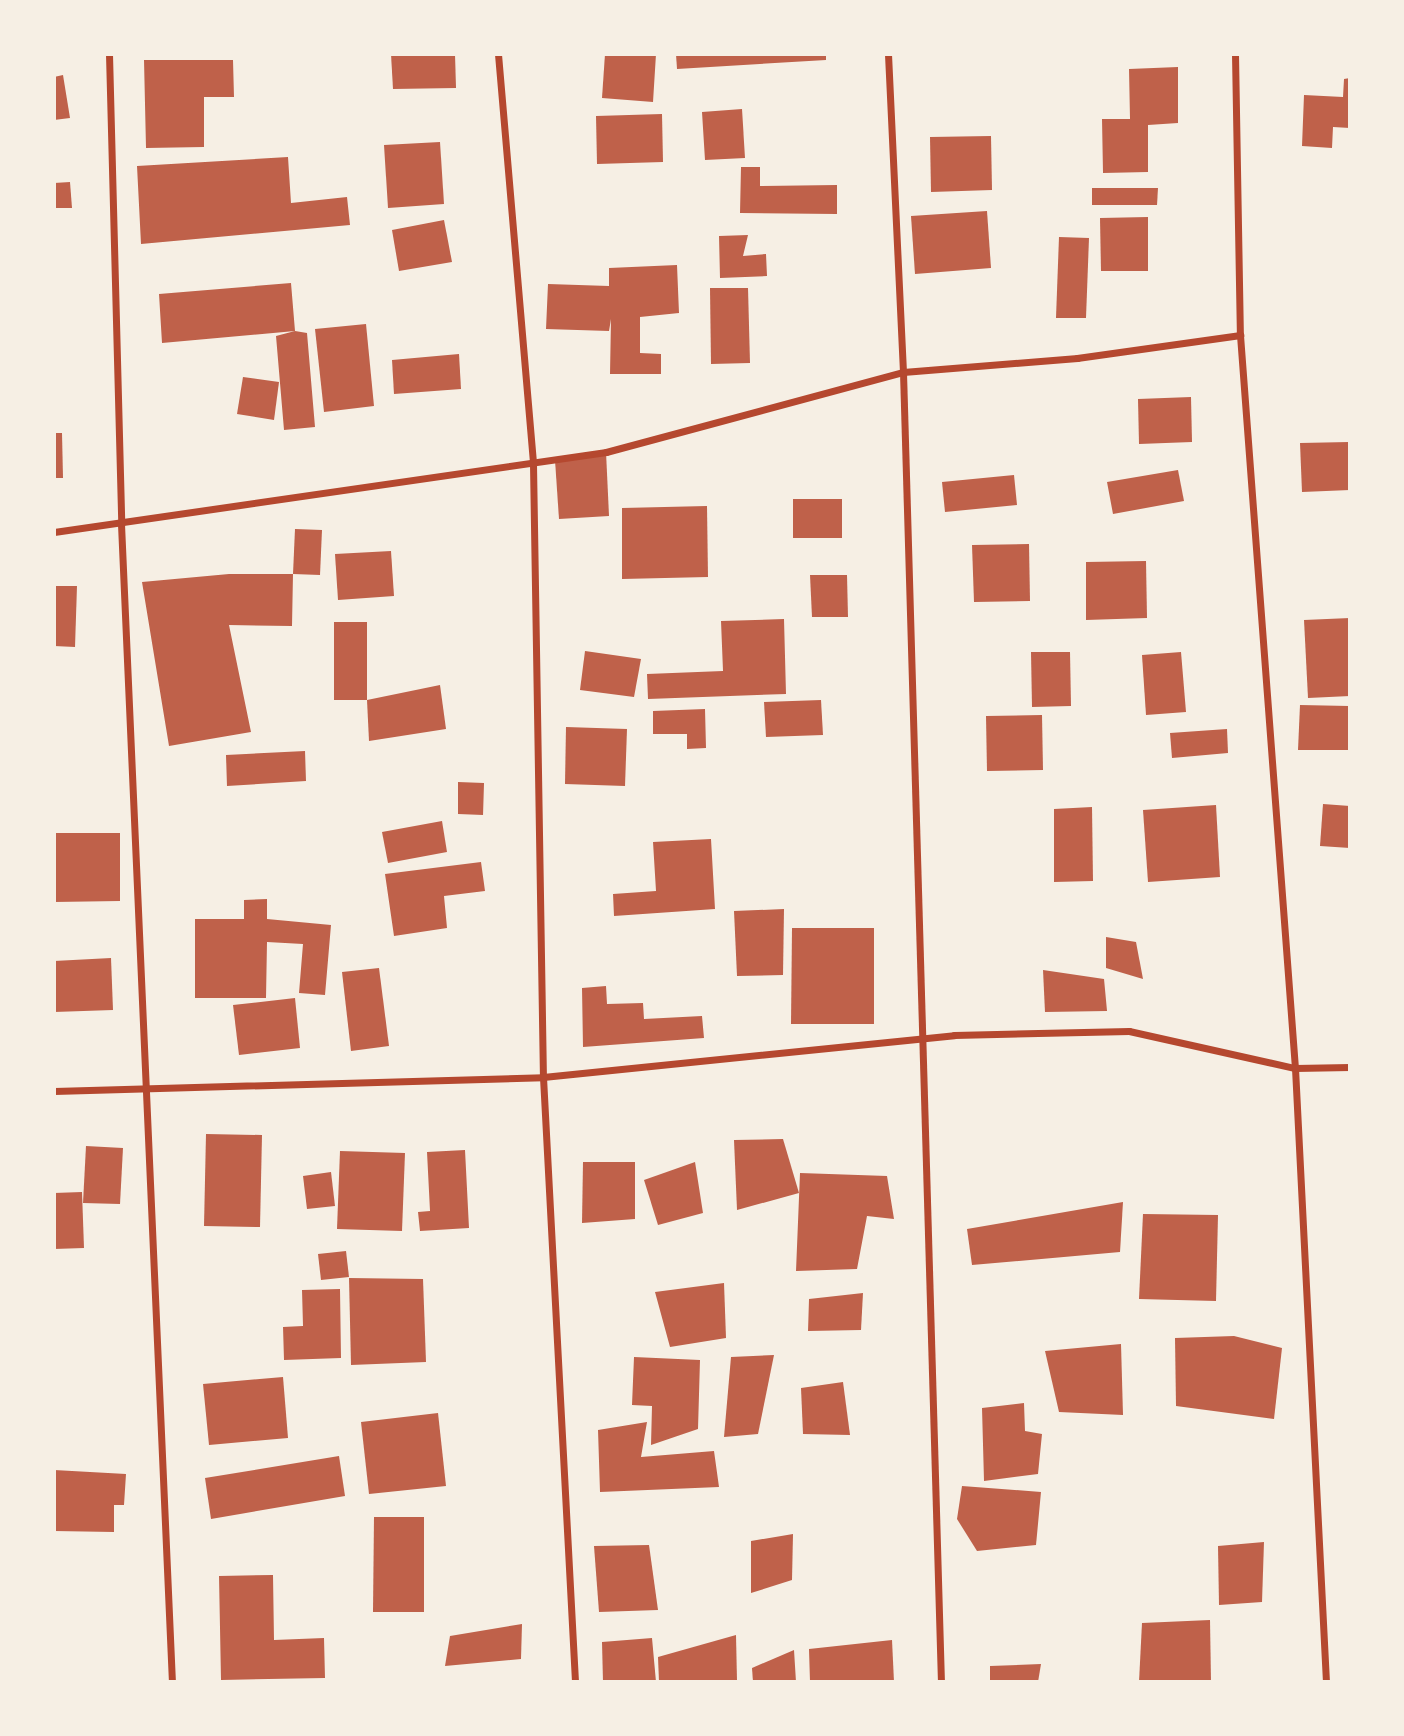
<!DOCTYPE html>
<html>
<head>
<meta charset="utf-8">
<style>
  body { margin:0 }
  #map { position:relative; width:1404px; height:1736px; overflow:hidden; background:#f6efe4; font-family:Rubik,sans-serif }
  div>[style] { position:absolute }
  .building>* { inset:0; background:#bf614a }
  .minor>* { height:7px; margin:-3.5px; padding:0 3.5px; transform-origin:3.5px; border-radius:3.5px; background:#b5482f }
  span { translate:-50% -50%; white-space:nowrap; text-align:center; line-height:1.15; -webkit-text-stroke:7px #f6efe4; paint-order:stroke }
  .frame { position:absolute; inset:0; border:56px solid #f6efe4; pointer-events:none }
</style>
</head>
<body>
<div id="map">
  <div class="building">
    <i style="clip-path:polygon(391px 54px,455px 54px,456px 88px,393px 89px)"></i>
    <i style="clip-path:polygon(605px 54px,656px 54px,653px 102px,602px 98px)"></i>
    <i style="clip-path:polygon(676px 54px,826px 54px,826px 60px,677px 69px)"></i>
    <i style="clip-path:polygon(144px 60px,233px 60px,234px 97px,204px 97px,204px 147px,146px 148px)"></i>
    <i style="clip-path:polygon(1178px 67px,1178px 123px,1148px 125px,1148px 172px,1103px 173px,1102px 119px,1130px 119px,1129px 69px)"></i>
    <i style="clip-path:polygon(63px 75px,70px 118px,54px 120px,54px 77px)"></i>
    <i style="clip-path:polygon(1350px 78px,1350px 128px,1333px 127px,1332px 148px,1302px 146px,1304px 95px,1343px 97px,1344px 79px)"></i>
    <i style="clip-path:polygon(742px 109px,745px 158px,705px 160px,702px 112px)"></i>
    <i style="clip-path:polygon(662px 114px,663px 162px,597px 164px,596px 116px)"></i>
    <i style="clip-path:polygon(991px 136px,992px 190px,931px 192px,930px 137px)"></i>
    <i style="clip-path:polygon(440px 142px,444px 204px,388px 208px,384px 145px)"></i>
    <i style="clip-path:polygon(288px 157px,291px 203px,347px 197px,350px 225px,141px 244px,137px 166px)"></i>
    <i style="clip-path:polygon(741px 167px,760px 167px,760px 186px,837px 185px,837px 214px,740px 213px)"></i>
    <i style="clip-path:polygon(70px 182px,72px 208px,54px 208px,54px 183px)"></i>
    <i style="clip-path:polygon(1092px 188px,1158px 188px,1157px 205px,1092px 205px)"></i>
    <i style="clip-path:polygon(987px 211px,991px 268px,915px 274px,911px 216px)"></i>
    <i style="clip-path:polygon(1148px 217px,1148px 271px,1101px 271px,1100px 218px)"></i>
    <i style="clip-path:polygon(444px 220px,452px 262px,399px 271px,392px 230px)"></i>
    <i style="clip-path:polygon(748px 235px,743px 256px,766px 254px,767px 276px,720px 278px,719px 236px)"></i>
    <i style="clip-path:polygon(1059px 237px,1089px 238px,1086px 318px,1056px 318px)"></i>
    <i style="clip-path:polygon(677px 265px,679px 313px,640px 317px,640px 353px,661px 354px,661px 374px,610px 374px,611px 319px,609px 331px,546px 329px,548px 284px,609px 286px,609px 268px)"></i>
    <i style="clip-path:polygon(291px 283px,295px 331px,307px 333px,315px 427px,284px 430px,276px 336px,295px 331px,162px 343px,159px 294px)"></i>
    <i style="clip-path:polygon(710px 288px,748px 288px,750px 363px,711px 364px)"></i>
    <i style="clip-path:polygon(366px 324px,374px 406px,324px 412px,315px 329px)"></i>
    <i style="clip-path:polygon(459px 354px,461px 389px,394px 394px,392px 360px)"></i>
    <i style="clip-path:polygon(243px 377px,279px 382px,274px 420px,237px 414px)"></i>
    <i style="clip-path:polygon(1191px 397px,1192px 442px,1139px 444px,1138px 399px)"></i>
    <i style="clip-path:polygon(54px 433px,62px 433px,63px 478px,54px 478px)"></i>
    <i style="clip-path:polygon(1349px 442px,1350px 490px,1302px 492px,1300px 443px)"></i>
    <i style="clip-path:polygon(606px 452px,609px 516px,559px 519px,555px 460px)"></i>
    <i style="clip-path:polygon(1178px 470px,1184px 501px,1113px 514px,1107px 482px)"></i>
    <i style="clip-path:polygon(1014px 475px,1017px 505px,945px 512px,942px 482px)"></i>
    <i style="clip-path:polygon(793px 499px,842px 499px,842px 538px,793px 538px)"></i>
    <i style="clip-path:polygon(707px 506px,708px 577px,622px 579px,622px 508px)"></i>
    <i style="clip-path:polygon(295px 529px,322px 530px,320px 575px,293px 574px)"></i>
    <i style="clip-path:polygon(1029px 544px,1030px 601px,974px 602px,972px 545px)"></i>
    <i style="clip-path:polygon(391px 551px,394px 596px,338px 600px,335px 554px)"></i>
    <i style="clip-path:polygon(1146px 561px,1147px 618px,1086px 620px,1086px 562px)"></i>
    <i style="clip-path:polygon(229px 574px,293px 574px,292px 626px,229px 625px,251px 732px,169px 746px,142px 582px)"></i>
    <i style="clip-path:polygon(810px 575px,847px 575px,848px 617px,812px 617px)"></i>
    <i style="clip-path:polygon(54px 586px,77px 586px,75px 647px,54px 646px)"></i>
    <i style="clip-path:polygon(1350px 618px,1350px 696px,1308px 698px,1304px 620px)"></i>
    <i style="clip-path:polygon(784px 619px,786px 694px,648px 699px,647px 674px,723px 671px,721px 621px)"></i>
    <i style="clip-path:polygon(334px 622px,367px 622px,367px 700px,334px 700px)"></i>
    <i style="clip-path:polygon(585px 651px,641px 659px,634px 697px,580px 690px)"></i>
    <i style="clip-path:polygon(1031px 652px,1070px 652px,1071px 706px,1032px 707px)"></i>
    <i style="clip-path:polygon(1181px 652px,1186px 712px,1146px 715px,1142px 655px)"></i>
    <i style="clip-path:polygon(440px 685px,446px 729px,369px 741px,367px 700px)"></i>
    <i style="clip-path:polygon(821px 700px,823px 735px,766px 737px,764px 702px)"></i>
    <i style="clip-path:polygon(1300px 705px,1349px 706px,1349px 750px,1298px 750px)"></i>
    <i style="clip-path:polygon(705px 709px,706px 748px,687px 749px,687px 734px,653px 734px,653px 711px)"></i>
    <i style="clip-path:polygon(1042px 715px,1043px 770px,987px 771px,986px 716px)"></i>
    <i style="clip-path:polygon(566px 727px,627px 729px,625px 786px,565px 784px)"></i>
    <i style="clip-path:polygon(1227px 729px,1228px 753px,1172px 758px,1170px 733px)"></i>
    <i style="clip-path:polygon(305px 751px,306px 781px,227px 786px,226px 755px)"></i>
    <i style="clip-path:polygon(458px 782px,484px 783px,483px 815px,458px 814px)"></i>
    <i style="clip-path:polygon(1323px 804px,1350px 806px,1350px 848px,1320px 846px)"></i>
    <i style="clip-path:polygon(1216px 805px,1220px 877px,1148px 882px,1143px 810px)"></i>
    <i style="clip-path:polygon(1092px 807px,1093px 881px,1054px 882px,1054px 809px)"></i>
    <i style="clip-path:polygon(442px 821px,447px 852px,388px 863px,382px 832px)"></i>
    <i style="clip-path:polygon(54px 833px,120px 833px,120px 901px,54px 902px)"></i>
    <i style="clip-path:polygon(711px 839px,715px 909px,614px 916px,613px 894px,656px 891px,653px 842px)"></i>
    <i style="clip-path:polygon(481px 862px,485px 891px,444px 896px,447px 928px,394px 936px,385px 874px)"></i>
    <i style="clip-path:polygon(267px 899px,267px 919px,331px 925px,325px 995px,299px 993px,303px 944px,267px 942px,266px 998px,195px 998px,195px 919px,244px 919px,244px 900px)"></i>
    <i style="clip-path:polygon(784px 909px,783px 975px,737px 976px,734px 911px)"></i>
    <i style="clip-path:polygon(792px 928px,874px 928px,874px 1024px,791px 1024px)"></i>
    <i style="clip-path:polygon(1106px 937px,1136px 942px,1143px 979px,1106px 968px)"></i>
    <i style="clip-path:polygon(111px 958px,113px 1010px,54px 1012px,54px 961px)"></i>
    <i style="clip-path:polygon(379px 968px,389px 1046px,351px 1051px,342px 972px)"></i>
    <i style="clip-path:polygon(1043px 970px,1104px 979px,1107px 1011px,1045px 1012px)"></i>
    <i style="clip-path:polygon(606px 986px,607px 1004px,643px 1003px,644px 1019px,702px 1016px,704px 1038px,583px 1047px,582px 988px)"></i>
    <i style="clip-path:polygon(295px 998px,300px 1048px,239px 1055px,233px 1005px)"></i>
    <i style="clip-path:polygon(206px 1134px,262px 1135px,260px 1227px,204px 1226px)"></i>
    <i style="clip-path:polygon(783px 1139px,799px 1193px,737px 1210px,734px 1140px)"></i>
    <i style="clip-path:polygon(86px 1146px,123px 1148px,120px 1204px,83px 1203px)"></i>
    <i style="clip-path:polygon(465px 1150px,469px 1228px,420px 1231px,418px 1212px,430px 1211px,427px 1152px)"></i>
    <i style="clip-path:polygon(340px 1151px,405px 1153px,402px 1231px,337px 1229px)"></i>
    <i style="clip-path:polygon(583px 1162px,635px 1162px,635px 1219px,582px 1223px)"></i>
    <i style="clip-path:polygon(695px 1162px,703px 1213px,658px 1225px,644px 1180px)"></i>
    <i style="clip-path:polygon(331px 1172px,335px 1206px,307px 1209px,303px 1176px)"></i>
    <i style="clip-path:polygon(800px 1173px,887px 1176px,894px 1219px,867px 1216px,857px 1269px,796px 1271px)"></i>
    <i style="clip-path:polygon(82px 1192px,84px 1248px,54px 1249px,54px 1193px)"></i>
    <i style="clip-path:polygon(1123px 1202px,1120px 1252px,972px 1265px,967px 1229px)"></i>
    <i style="clip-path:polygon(1143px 1214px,1218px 1215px,1216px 1301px,1139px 1299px)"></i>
    <i style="clip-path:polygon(346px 1251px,349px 1277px,321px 1280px,318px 1254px)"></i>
    <i style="clip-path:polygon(349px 1278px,423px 1279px,426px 1362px,351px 1365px)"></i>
    <i style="clip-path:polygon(724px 1283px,726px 1338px,670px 1347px,655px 1292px)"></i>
    <i style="clip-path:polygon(340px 1289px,341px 1358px,284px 1360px,283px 1327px,303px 1326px,302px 1290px)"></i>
    <i style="clip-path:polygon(863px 1293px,861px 1330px,808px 1331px,809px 1299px)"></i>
    <i style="clip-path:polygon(1234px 1336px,1282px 1348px,1274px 1419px,1176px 1406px,1175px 1338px)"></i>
    <i style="clip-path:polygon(1121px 1344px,1123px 1415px,1059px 1412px,1045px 1351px)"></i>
    <i style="clip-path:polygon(774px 1355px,758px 1434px,724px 1437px,731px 1357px)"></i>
    <i style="clip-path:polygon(634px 1357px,700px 1360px,698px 1429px,651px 1445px,652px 1406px,632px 1405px)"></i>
    <i style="clip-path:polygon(283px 1377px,288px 1438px,209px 1445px,203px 1384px)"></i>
    <i style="clip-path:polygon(843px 1382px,850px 1435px,803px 1434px,801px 1388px)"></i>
    <i style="clip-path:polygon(1024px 1403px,1025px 1431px,1042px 1434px,1038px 1474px,984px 1481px,982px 1408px)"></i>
    <i style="clip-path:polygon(438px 1413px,446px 1486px,369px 1494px,361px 1422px)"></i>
    <i style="clip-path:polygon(647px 1422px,641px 1457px,714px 1451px,719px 1487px,600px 1492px,598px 1430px)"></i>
    <i style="clip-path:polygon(339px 1456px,345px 1496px,211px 1519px,205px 1478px)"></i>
    <i style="clip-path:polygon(54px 1470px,126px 1474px,124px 1505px,114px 1505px,114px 1532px,54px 1531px)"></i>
    <i style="clip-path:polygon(962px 1486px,1041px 1492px,1036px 1545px,977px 1551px,957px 1519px)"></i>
    <i style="clip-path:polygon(374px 1517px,424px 1517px,424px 1612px,373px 1612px)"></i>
    <i style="clip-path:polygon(793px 1534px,792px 1580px,751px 1593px,751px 1541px)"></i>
    <i style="clip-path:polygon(1264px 1542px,1262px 1602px,1219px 1605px,1218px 1546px)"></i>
    <i style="clip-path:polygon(649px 1545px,658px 1610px,599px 1612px,594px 1546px)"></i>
    <i style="clip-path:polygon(273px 1575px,274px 1640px,324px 1638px,325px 1678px,221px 1680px,219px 1576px)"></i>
    <i style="clip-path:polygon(1210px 1620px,1211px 1682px,1139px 1682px,1142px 1623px)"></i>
    <i style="clip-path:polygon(522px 1624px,521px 1659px,445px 1666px,450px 1636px)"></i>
    <i style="clip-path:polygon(736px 1635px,737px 1681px,659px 1682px,658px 1657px)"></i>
    <i style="clip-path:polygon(652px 1638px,656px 1682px,603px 1682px,602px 1642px)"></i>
    <i style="clip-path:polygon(892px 1640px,894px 1682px,810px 1682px,809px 1649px)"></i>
    <i style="clip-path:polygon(794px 1650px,796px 1682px,753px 1682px,752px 1668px)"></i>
    <i style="clip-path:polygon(1041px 1664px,1038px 1682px,990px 1682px,990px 1666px)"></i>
  </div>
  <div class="minor">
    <i style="left:109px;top:54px;width:470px;rotate:88.5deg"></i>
    <i style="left:121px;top:524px;width:1159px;rotate:87.48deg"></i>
    <i style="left:498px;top:54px;width:411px;rotate:85.1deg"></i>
    <i style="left:533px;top:464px;width:613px;rotate:89.07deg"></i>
    <i style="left:543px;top:1077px;width:606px;rotate:86.97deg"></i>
    <i style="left:888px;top:54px;width:318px;rotate:87.3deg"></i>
    <i style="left:903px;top:372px;width:1311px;rotate:88.34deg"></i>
    <i style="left:1235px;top:54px;width:281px;rotate:89deg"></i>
    <i style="left:1240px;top:335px;width:735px;rotate:85.71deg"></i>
    <i style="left:1295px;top:1068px;width:615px;rotate:87.11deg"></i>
    <i style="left:54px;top:532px;width:558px;rotate:-8.25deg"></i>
    <i style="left:606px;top:452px;width:308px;rotate:-15.1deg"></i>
    <i style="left:903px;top:372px;width:175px;rotate:-4.6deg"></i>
    <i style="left:1077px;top:358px;width:165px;rotate:-8deg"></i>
    <i style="left:54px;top:1091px;width:489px;rotate:-1.6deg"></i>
    <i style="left:543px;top:1077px;width:413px;rotate:-5.8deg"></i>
    <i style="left:954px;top:1035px;width:175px;rotate:-1.3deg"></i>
    <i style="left:1129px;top:1031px;width:170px;rotate:12.6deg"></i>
    <i style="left:1295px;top:1068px;width:55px;rotate:-1deg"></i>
  </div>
  <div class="frame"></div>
</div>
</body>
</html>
